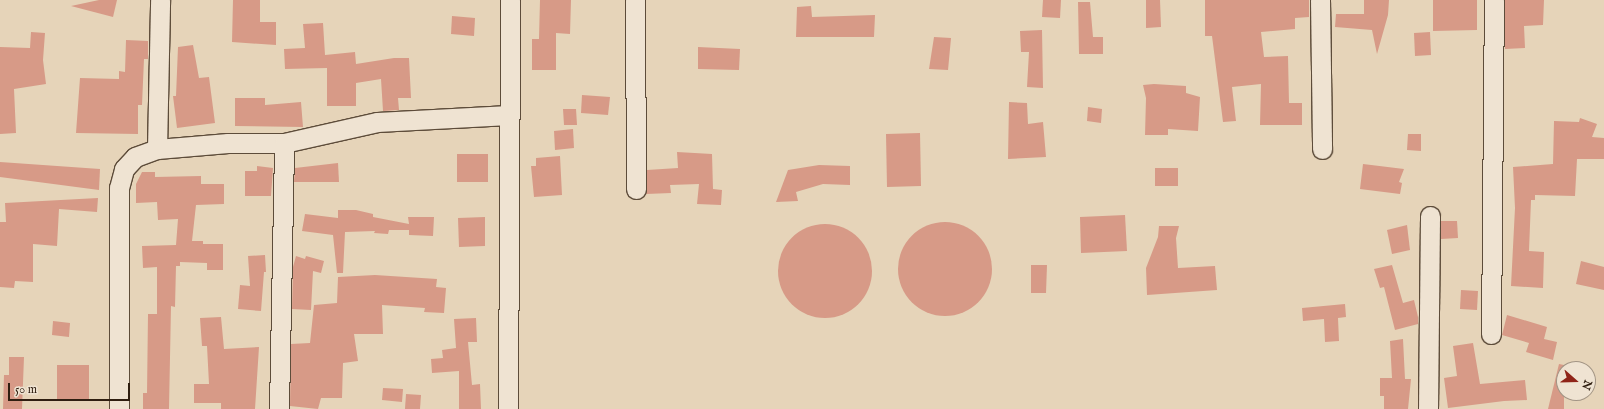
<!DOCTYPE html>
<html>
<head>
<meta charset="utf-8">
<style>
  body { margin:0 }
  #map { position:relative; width:1604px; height:409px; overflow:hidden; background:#e6d4b9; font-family:"IM FELL English",serif }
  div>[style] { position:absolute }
  .building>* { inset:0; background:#d79a87 }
  .round { border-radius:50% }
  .roads { filter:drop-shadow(1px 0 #5d4c3a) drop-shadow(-1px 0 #5d4c3a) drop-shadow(0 1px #5d4c3a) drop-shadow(0 -1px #5d4c3a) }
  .minor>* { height:19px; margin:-9.5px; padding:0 9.5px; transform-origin:9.5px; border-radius:9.5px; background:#efe3d2 }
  span { translate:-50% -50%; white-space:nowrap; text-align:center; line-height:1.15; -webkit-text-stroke:3px #efe3d2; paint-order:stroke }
  .north { position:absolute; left:1556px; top:361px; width:40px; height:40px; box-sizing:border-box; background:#efe3d2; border:1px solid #a29484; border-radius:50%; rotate:110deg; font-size:11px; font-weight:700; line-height:16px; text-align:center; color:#2f1e10 }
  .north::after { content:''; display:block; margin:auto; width:14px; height:18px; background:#8f2418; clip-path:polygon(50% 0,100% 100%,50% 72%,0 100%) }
  .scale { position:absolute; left:8px; top:383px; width:122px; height:18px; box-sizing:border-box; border:2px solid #2f1e10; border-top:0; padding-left:5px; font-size:12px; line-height:14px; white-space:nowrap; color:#2f1e10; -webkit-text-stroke:3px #efe3d2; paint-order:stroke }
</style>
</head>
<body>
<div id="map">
  <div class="building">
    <i style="clip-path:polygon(99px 0,117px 0,113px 17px,71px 6px)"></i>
    <i style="clip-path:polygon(233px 0,260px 0,260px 22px,276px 22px,276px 45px,232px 42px)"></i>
    <i style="clip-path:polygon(540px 0,571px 0,570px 34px,556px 33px,556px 70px,532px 70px,532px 39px,539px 39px)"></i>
    <i style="clip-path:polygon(1043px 0,1061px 0,1060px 18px,1042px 17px)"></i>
    <i style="clip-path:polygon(1146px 0,1160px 0,1161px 27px,1146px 28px)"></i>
    <i style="clip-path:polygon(1205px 0,1309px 0,1309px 17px,1295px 18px,1295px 29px,1261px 32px,1264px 57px,1288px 56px,1289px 103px,1302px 103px,1302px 125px,1260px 125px,1261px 84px,1232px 87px,1236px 121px,1223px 122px,1212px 36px,1205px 36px)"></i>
    <i style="clip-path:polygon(1364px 0,1389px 0,1388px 15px,1377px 54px,1372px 30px,1335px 27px,1336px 14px,1364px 14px)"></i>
    <i style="clip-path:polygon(1433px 0,1477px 0,1477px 30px,1433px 31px)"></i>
    <i style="clip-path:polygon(1505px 0,1544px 0,1543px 25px,1524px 26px,1525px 48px,1505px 49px)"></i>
    <i style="clip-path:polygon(1078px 2px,1090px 2px,1093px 37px,1103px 37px,1103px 54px,1079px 54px)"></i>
    <i style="clip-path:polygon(811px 6px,812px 17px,875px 15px,874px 37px,796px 37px,797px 7px)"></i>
    <i style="clip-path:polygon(452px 16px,475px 18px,474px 36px,451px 34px)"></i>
    <i style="clip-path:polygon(323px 23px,325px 55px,355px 52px,356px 64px,394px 58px,409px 58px,411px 98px,398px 98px,399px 110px,383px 111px,381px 79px,356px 83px,356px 106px,327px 106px,327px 68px,285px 69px,284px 49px,305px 48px,303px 24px)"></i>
    <i style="clip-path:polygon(1042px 30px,1043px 88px,1027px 87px,1029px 52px,1021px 52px,1020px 31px)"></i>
    <i style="clip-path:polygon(31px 32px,45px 33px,43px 60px,46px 84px,14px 89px,16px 133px,0 134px,0 47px,30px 48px)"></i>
    <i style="clip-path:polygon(1430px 32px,1431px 55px,1415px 56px,1414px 33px)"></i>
    <i style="clip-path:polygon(934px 37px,951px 38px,948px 70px,929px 69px)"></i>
    <i style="clip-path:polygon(126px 40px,148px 41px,148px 59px,144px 59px,142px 105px,138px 105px,138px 134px,76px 133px,80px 78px,119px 79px,119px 71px,125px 72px)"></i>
    <i style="clip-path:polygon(193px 45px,199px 78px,209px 77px,215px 123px,177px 128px,173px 96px,176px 96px,178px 47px)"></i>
    <i style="clip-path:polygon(698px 47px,740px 49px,739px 70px,698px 69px)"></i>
    <i style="clip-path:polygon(1154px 84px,1186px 86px,1186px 93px,1200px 97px,1198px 131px,1168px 129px,1168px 135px,1145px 135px,1146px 98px,1143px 85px)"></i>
    <i style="clip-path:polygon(582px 95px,610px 97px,608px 115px,581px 113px)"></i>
    <i style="clip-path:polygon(235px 98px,265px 98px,265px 105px,301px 102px,303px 127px,235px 126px)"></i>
    <i style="clip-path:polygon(1009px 102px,1027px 103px,1028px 124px,1043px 122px,1046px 157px,1008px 159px)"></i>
    <i style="clip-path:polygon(1088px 107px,1102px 109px,1101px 123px,1087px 121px)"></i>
    <i style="clip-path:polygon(563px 109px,576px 109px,577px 125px,564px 125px)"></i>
    <i style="clip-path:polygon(1580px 118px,1597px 124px,1592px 137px,1604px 138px,1604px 159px,1577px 159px,1575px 196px,1535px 195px,1535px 200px,1531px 200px,1529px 251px,1544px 252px,1543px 288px,1511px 286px,1515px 208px,1513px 167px,1553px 164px,1554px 121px,1579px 122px)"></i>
    <i style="clip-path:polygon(573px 129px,574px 148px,555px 150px,554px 131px)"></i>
    <i style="clip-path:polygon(920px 133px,921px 186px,887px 187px,886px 134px)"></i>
    <i style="clip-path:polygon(1408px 134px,1421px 134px,1421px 151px,1407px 150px)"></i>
    <i style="clip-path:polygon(677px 152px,712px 154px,713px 189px,722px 190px,721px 205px,697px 204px,699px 184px,670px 185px,671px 193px,646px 194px,647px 170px,678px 168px)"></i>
    <i style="clip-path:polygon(457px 154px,488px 154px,488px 182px,457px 182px)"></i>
    <i style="clip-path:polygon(560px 156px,562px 195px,534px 197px,531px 166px,536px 166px,536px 158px)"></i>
    <i style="clip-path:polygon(0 162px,100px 169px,99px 190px,0 177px)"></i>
    <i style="clip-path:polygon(338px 163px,339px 182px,294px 182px,295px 168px)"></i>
    <i style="clip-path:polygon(1363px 164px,1404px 169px,1399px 182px,1402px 183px,1400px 194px,1360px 189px)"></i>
    <i style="clip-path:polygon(819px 165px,850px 166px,850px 185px,823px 184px,796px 192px,798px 201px,776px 202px,788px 170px)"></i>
    <i style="clip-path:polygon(257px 166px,273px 168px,271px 196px,245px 196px,245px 171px,257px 171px)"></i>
    <i style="clip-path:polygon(1155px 168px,1178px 168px,1178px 186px,1155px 186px)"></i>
    <i style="clip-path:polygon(142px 172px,155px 172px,155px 177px,201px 176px,201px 184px,224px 184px,224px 204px,196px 205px,192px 241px,203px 241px,203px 244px,223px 244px,223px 270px,207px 270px,207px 263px,180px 262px,180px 266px,176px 266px,175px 307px,171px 306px,169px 409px,143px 409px,143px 393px,147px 393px,148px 314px,157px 314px,157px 267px,143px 268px,142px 246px,176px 245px,178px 219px,158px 220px,157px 202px,136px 203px,136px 184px)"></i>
    <i style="clip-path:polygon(98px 198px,97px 212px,59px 209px,57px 246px,33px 244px,33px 282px,15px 281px,14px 288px,0 287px,0 222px,6px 222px,5px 203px)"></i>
    <i style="clip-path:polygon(338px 210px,356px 210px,373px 214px,373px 217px,409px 224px,408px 217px,434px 217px,433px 236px,409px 235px,409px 230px,389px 230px,388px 234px,374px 233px,375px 231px,345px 232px,343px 273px,337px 273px,333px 235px,302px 231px,305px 214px,338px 218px)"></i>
    <i style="clip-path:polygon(1125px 215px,1127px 251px,1081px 253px,1080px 217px)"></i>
    <i style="clip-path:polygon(485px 217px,485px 246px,459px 247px,458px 218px)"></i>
    <i style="clip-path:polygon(1441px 221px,1457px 221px,1458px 238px,1441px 239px)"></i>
    <i class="round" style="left:898px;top:222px;width:94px;height:94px"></i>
    <i class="round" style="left:778px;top:224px;width:94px;height:94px"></i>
    <i style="clip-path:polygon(1407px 225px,1410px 250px,1392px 254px,1387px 230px)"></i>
    <i style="clip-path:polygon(1159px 226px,1179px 226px,1176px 238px,1178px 268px,1215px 266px,1217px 290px,1147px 295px,1146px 268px,1158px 237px)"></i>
    <i style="clip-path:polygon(265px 255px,266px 272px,264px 272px,261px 311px,238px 309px,240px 285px,250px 286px,248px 256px)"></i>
    <i style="clip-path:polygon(296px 256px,305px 259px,306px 256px,324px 261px,321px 273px,313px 271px,311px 310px,292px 309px,293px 267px)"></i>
    <i style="clip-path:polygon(1581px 261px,1604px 267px,1604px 290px,1576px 284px)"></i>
    <i style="clip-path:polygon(1031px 265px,1047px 265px,1046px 293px,1031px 293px)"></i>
    <i style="clip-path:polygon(1392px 265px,1403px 303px,1414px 300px,1418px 317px,1418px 324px,1395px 330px,1384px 287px,1380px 288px,1374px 269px)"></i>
    <i style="clip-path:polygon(375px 275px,437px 279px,436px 287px,446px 288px,444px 313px,424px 312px,425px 308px,382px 305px,383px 334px,354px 334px,358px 361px,343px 363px,342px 398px,321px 398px,318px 409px,290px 406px,291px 344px,310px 343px,314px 305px,337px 303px,338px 277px)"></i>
    <i style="clip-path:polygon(1461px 290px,1478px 291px,1477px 310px,1460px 309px)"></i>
    <i style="clip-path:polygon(1345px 304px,1346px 317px,1338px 318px,1339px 341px,1325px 342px,1324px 319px,1303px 321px,1302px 308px)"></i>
    <i style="clip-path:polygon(1507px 315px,1547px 327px,1544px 339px,1557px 342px,1553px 360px,1526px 352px,1529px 343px,1502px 335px)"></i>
    <i style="clip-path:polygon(221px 317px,224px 349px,259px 347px,255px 409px,221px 409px,221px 403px,194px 403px,194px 384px,209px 384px,207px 346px,202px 346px,200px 318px)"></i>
    <i style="clip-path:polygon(476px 318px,477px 342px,468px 342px,472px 385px,480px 384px,481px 409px,459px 409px,459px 371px,432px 373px,431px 359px,443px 358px,442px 350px,456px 348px,454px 319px)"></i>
    <i style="clip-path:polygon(53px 321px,70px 323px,69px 337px,52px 335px)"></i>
    <i style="clip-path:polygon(1403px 339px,1405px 379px,1411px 379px,1408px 409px,1384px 409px,1384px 396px,1380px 396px,1380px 378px,1392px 378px,1390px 341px)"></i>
    <i style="clip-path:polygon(1473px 343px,1480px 384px,1525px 380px,1527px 400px,1504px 401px,1448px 408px,1444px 378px,1457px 376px,1453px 346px)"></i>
    <i style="clip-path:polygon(9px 357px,24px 357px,22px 409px,3px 409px,4px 375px,9px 375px)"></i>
    <i style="clip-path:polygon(1559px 364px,1564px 365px,1564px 409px,1548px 409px)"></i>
    <i style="clip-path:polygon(57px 365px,89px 365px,89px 399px,57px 399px)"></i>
    <i style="clip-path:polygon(383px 388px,403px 389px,402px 402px,382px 400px)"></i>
    <i style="clip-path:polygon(406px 394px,421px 395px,420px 409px,405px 409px)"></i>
  </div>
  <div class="roads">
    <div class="minor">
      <i style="left:635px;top:0;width:189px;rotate:89.7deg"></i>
      <i style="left:1320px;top:0;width:149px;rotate:89.2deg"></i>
      <i style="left:157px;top:149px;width:149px;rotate:-88.8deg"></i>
      <i style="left:1491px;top:334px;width:334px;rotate:-89.5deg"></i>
      <i style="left:119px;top:409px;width:221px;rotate:-90deg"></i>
      <i style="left:119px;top:188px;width:20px;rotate:-75deg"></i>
      <i style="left:124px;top:169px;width:16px;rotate:-47deg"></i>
      <i style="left:135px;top:157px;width:23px;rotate:-20deg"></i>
      <i style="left:157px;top:149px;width:71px;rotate:-4.8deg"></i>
      <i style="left:228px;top:143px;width:56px"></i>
      <i style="left:284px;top:143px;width:95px;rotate:-12.7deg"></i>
      <i style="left:377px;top:122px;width:132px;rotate:-3deg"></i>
      <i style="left:279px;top:409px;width:266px;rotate:-88.9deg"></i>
      <i style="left:508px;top:409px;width:409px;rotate:-89.7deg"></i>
      <i style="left:1428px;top:409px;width:193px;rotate:-89.4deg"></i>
    </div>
  </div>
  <div class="north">N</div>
  <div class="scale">50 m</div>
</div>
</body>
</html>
